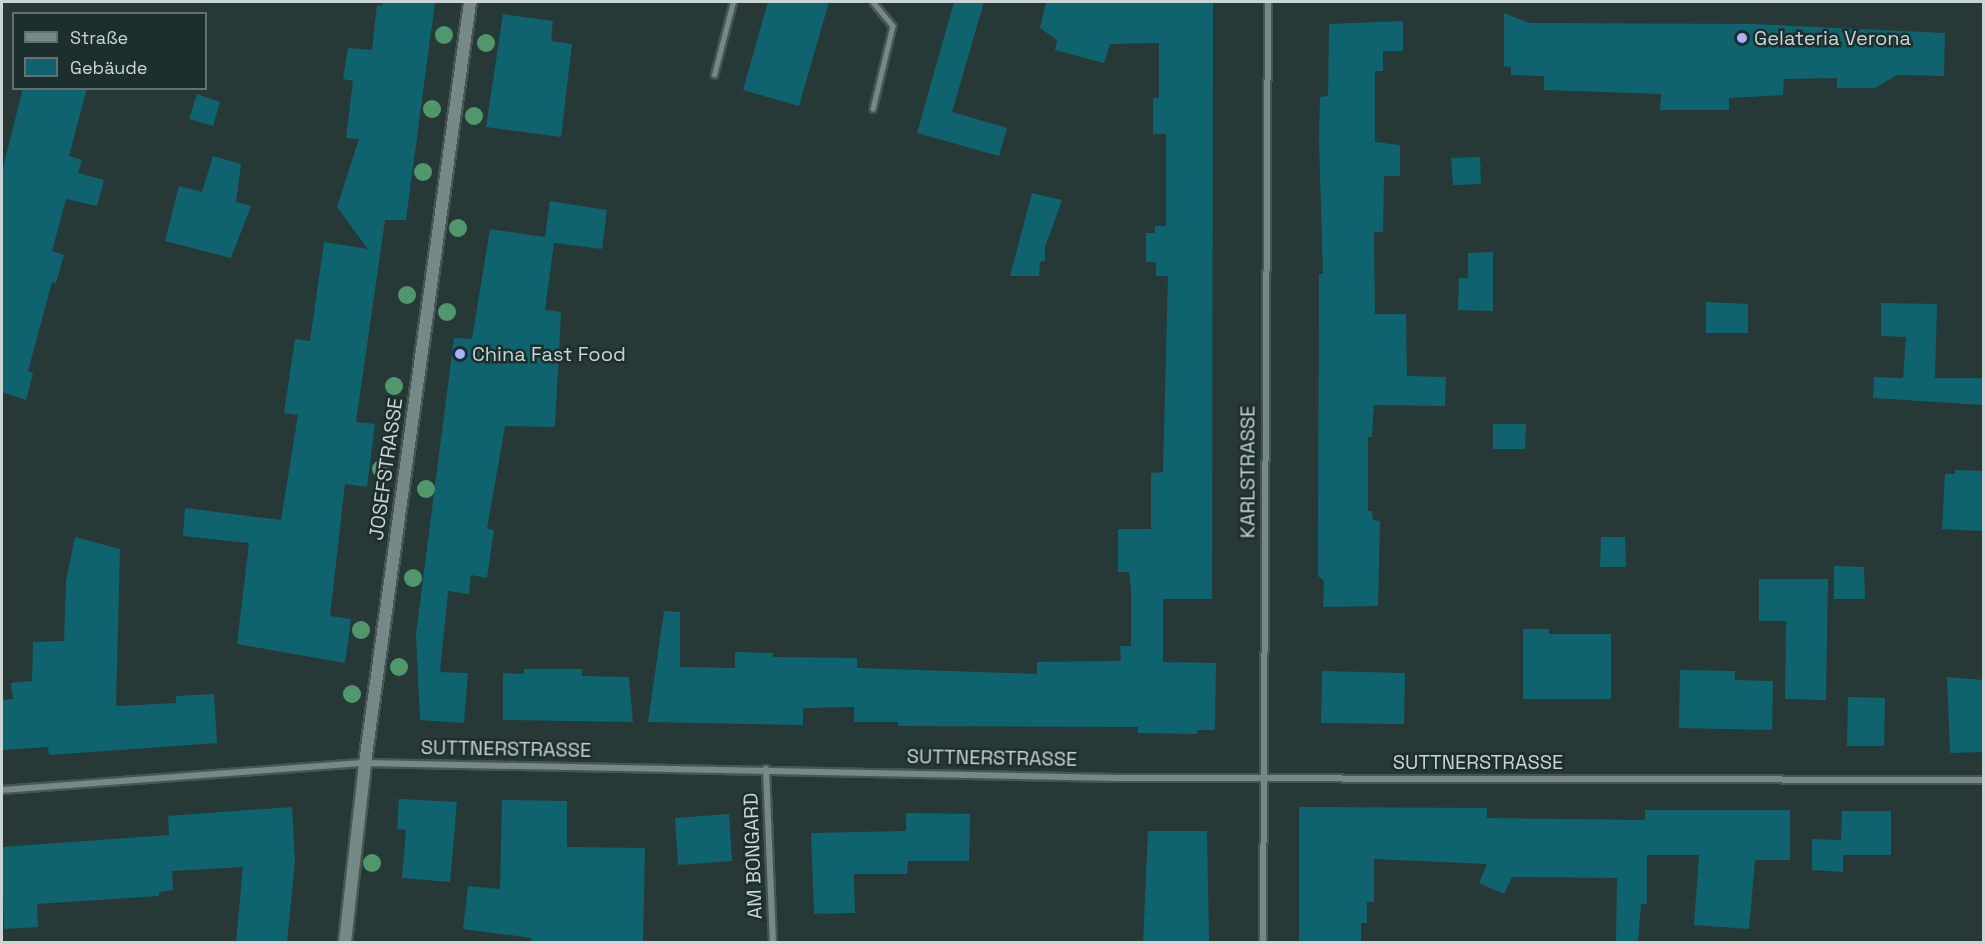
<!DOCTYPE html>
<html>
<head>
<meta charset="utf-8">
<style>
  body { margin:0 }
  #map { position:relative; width:1985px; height:944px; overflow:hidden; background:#273937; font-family:"Space Grotesk",sans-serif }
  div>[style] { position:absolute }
  .building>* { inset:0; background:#0f636e }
  .roads { filter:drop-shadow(2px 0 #475655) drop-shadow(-2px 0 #475655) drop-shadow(0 2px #475655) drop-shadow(0 -2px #475655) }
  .lane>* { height:4.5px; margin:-2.25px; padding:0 2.25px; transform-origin:2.25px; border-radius:2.25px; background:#758987 }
  .street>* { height:6px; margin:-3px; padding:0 3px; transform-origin:3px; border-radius:3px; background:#758987 }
  .secondary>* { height:12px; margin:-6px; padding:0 6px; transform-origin:6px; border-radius:6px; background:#758987 }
  .trees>* { width:18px; height:18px; margin:-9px; border-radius:50%; background:#50986c }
  .dots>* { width:16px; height:16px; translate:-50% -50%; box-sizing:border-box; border:3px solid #1d2f2d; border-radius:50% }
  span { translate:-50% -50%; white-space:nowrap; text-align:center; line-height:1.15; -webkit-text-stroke:5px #1d2f2d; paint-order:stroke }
  .poi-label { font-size:20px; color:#cad4d3 }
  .left { translate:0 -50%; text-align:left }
  .street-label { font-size:20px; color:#cad4d3 }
  .frame { position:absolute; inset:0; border:3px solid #cad4d3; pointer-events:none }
  .legend { position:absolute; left:12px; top:12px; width:195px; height:78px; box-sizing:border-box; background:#1d2f2d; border:2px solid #62716f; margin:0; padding:8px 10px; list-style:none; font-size:18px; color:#cad4d3 }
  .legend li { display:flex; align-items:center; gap:12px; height:30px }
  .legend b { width:30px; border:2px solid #62716f }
</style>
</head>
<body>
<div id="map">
  <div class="building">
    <i style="clip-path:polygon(383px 2px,435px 2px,406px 220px,385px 220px,356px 422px,375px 424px,367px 487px,345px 484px,330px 616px,351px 619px,345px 663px,237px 644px,249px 543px,183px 536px,185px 508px,281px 520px,298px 415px,284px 413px,295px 339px,310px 341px,324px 242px,368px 249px,337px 207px,359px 139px,346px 138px,353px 81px,343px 79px,348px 48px,372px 50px,377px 5px,382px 6px)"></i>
    <i style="clip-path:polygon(768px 2px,829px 2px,799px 106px,743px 90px)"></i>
    <i style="clip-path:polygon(954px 2px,984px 2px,952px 112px,1007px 128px,999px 156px,917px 133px)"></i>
    <i style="clip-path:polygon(1046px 2px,1213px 2px,1212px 599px,1163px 599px,1163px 662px,1216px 663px,1215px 730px,1197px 730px,1197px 734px,1138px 733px,1138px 727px,898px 726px,898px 722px,854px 722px,854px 707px,803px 708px,803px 725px,648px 722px,664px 611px,680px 612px,680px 667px,735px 668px,735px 652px,773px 653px,773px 657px,857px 658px,857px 668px,1037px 674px,1037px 662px,1121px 661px,1120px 646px,1131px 646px,1131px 588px,1129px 572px,1118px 572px,1118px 529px,1151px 529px,1151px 473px,1163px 472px,1168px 276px,1156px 276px,1156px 262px,1146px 262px,1146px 233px,1155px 233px,1155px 226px,1166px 226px,1166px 134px,1153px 134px,1153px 98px,1159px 98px,1159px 43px,1110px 44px,1104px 63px,1055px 50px,1057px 40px,1040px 28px)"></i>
    <i style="clip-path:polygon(1504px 13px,1529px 23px,1753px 24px,1945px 33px,1944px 76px,1897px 75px,1875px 88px,1837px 88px,1837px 78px,1784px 79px,1783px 95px,1729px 98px,1729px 110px,1660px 110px,1661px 94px,1544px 90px,1544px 76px,1511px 75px,1511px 67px,1504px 66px)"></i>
    <i style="clip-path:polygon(503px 14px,553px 21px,551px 41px,572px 44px,561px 137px,486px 127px)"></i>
    <i style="clip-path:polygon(1403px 21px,1403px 51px,1383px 51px,1383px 71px,1375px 71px,1375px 142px,1400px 145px,1400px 176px,1384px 176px,1383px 232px,1374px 232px,1375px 314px,1406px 314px,1407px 376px,1446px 377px,1445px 406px,1374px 405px,1372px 437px,1368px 437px,1368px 511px,1372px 511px,1373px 520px,1380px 521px,1378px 606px,1323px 607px,1324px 581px,1318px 576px,1319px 274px,1323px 274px,1319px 142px,1320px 97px,1328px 96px,1329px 24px)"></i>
    <i style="clip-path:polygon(23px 88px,87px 88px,69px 156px,82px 160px,78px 173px,104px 180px,97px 206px,66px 199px,52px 251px,64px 255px,56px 283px,52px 282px,28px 371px,33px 373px,26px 400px,2px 392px,2px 172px)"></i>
    <i style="clip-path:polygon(197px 94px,220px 102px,213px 126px,189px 119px)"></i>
    <i style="clip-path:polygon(213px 156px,241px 164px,236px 202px,251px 206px,231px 258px,165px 241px,179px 186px,202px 192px)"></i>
    <i style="clip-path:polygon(1480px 157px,1481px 184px,1453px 185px,1451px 158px)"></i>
    <i style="clip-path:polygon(1032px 193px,1062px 200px,1045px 247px,1045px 261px,1040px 262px,1039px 276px,1010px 276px)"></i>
    <i style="clip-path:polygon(550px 201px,607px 210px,602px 249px,554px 243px,545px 310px,561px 312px,555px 427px,505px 426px,487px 529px,494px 530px,487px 578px,471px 575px,469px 594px,448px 591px,440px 672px,468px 673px,464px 723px,420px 720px,416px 634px,454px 338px,472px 339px,490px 229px,545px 237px)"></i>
    <i style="clip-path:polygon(1493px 252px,1493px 311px,1458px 310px,1459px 278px,1468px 278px,1468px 253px)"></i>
    <i style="clip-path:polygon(1706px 302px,1748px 304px,1748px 333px,1706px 333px)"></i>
    <i style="clip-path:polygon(1881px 303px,1937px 304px,1935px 378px,1983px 378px,1983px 405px,1873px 398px,1874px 377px,1903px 378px,1906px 337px,1881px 336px)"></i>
    <i style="clip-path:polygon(1493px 424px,1526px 424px,1525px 449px,1493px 449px)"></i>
    <i style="clip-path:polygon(1955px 470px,1983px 471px,1983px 531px,1942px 529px,1945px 474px,1955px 474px)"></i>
    <i style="clip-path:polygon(75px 537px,120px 549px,116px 706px,176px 703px,176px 696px,214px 694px,217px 743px,49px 755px,48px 747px,2px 750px,2px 700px,13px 699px,11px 683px,32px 681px,33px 642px,64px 641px,66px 581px)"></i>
    <i style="clip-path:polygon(1601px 537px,1625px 537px,1626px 567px,1600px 567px)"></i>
    <i style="clip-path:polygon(1834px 566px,1864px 567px,1865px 599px,1834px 599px)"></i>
    <i style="clip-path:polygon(1759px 579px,1828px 579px,1826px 700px,1785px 699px,1786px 621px,1759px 621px)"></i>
    <i style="clip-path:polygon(1523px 629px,1549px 629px,1549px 634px,1611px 634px,1611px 699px,1523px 699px)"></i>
    <i style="clip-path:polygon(524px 669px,582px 669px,582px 676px,629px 677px,633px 722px,503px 720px,503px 673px,524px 674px)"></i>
    <i style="clip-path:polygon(1680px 670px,1735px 671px,1735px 680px,1773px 681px,1772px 730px,1679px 728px)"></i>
    <i style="clip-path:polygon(1322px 671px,1405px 673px,1404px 724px,1321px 723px)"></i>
    <i style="clip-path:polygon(1947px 677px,1983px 680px,1983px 752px,1950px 753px)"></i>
    <i style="clip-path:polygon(1848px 697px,1885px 698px,1884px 746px,1847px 746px)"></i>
    <i style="clip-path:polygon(399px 799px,457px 802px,450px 882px,402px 878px,406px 830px,397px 829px)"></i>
    <i style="clip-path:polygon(502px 800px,567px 801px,567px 847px,645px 848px,643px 942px,531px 942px,532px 938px,463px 929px,468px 886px,500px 889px)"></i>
    <i style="clip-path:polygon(292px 807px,295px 862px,287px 942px,236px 942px,243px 867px,172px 871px,173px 890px,159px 892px,159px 896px,37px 904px,38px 927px,4px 929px,2px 847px,169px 835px,168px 816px)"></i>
    <i style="clip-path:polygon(1299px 807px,1487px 808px,1487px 818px,1645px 820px,1645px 810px,1790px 810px,1790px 860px,1755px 860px,1749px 929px,1694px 925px,1699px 855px,1647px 855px,1647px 904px,1641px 904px,1638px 942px,1616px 942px,1617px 878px,1512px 877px,1504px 894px,1479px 883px,1487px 864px,1374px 859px,1374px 902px,1367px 902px,1367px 923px,1361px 923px,1361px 942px,1299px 942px)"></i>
    <i style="clip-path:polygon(1842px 811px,1891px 811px,1891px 855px,1843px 855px,1843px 872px,1812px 870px,1812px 839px,1841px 840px)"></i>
    <i style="clip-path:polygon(906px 813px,970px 814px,969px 861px,908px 861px,907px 874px,854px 874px,855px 913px,814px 914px,811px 833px,906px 831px)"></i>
    <i style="clip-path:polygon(729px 814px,732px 861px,678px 865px,675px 818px)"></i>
    <i style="clip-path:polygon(1148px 831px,1207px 831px,1209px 942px,1143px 942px)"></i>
  </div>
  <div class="roads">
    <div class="lane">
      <i style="left:873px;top:2px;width:31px;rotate:50deg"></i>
      <i style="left:893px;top:26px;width:85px;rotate:103.5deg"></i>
      <i style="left:714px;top:75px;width:75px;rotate:-75.4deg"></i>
    </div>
    <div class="street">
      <i style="left:766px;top:769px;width:173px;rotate:87.7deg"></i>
      <i style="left:2px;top:790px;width:364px;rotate:-4.3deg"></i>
      <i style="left:365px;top:763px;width:752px;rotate:1.14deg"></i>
      <i style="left:1117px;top:778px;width:867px;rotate:0.13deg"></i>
      <i style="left:1263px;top:942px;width:940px;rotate:-89.7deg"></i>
    </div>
    <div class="secondary">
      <i style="left:345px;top:942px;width:180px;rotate:-83.6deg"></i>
      <i style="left:365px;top:763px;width:768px;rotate:-82.14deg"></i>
    </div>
  </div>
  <div class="trees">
    <i style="left:444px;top:35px"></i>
    <i style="left:486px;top:43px"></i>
    <i style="left:432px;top:109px"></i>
    <i style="left:474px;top:116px"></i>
    <i style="left:423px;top:172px"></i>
    <i style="left:458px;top:228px"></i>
    <i style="left:407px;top:295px"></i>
    <i style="left:447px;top:312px"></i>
    <i style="left:394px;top:386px"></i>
    <i style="left:381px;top:469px"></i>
    <i style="left:426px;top:489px"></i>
    <i style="left:413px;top:578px"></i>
    <i style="left:361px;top:630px"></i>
    <i style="left:399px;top:667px"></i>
    <i style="left:352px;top:694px"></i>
    <i style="left:372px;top:863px"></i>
  </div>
  <div class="dots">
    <i style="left:1742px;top:38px;background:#acaffb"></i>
    <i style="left:460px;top:354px;background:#acaffb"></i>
  </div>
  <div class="poi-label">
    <span class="left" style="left:1754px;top:38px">Gelateria Verona</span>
    <span class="left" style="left:472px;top:354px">China Fast Food</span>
  </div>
  <div class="street-label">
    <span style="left:386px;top:469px;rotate:-82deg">JOSEFSTRASSE</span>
    <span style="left:1248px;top:472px;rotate:-90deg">KARLSTRASSE</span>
    <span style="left:506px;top:749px;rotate:1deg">SUTTNERSTRASSE</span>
    <span style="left:992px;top:758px;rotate:1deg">SUTTNERSTRASSE</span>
    <span style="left:1478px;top:762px">SUTTNERSTRASSE</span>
    <span style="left:753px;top:856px;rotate:-92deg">AM BONGARD</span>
  </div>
  <div class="frame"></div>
  <ul class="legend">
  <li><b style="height:8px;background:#758987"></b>Straße</li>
  <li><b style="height:16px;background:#0f636e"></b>Gebäude</li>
  </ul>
</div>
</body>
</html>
